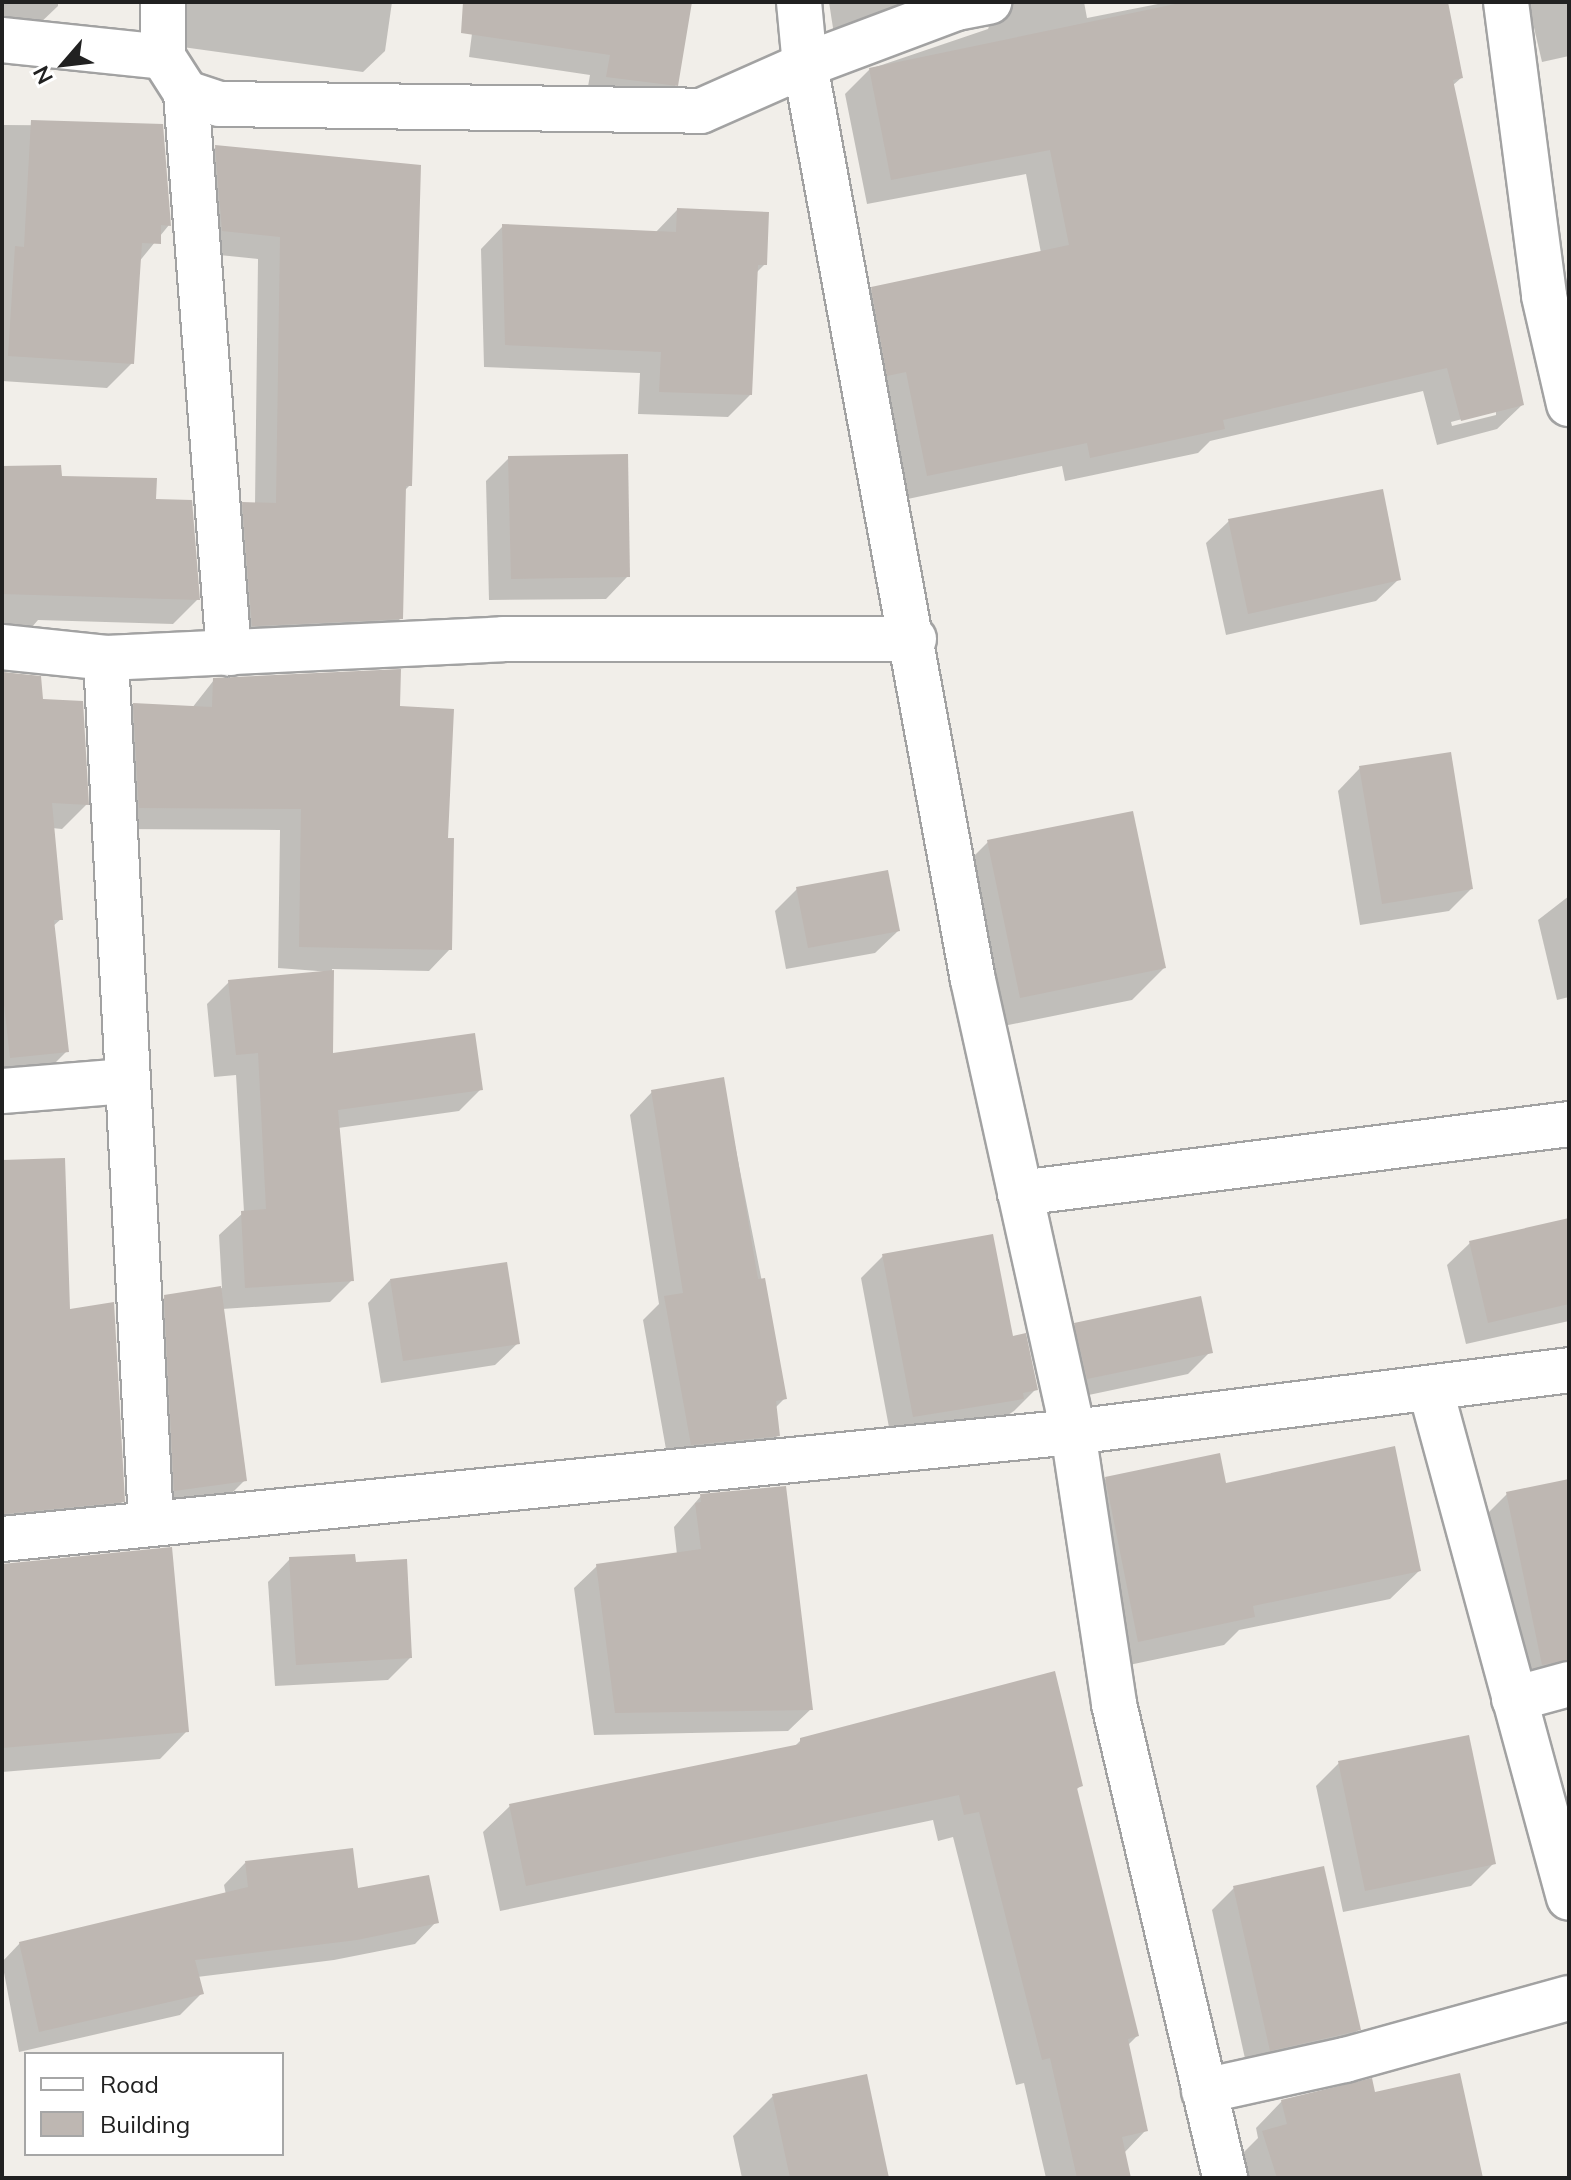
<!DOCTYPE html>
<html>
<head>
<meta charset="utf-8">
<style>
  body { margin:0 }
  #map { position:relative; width:1571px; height:2180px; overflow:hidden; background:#f1eee9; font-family:Mulish,sans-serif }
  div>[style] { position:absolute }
  .shadow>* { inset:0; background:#0003 }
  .building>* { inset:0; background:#beb7b2 }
  .roads { filter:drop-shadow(2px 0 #a2a2a2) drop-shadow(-2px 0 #a2a2a2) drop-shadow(0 2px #a2a2a2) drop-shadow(0 -2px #a2a2a2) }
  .minor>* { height:44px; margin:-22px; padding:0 22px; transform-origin:22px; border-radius:22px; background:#fff }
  span { translate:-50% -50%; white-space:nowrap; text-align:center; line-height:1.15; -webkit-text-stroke:7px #fff; paint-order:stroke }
  .frame { position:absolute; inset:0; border:4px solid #212121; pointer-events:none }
  .legend { position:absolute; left:24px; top:2052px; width:260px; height:104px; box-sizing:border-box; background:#fff; border:2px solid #a6a6a6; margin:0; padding:10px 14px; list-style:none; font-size:24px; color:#212121 }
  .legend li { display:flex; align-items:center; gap:16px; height:40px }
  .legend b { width:40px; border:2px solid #a6a6a6 }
  .north { position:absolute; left:24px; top:24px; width:80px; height:80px; -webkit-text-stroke:6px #fff; paint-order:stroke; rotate:242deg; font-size:22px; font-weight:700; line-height:32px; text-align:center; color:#212121 }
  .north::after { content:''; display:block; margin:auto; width:28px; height:36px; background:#212121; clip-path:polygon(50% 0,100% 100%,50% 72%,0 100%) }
</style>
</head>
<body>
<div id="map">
  <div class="shadow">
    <i style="clip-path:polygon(2px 2px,58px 2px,58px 6px,36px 27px,2px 26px)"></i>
    <i style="clip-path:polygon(153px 2px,392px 2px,385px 51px,363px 72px,168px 45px)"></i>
    <i style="clip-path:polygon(476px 2px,690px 2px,676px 85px,654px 106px,586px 98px,590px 75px,469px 57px)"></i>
    <i style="clip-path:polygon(829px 2px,955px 2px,835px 41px)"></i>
    <i style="clip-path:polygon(evenodd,961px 2px,1084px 2px,1087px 18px,1168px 2px,1446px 2px,1461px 78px,1452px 86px,1522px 405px,1497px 429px,1437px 445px,1423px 391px,1210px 441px,1198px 453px,1065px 481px,1062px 466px,903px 500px,848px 313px,872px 289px,1041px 253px,1026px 174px,867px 204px,845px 94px,870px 69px,988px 29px,990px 24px,961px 2px,1496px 410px,1496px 415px,1452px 426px,1451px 422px,1496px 410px)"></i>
    <i style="clip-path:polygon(1528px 2px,1569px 2px,1569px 56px,1542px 62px)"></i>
    <i style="clip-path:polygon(2px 125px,161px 126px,169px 225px,138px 263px,132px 363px,107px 388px,2px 381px)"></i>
    <i style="clip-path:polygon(216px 147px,419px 167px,410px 485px,404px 491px,401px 618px,378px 640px,230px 647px,221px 526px,243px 504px,255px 504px,258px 259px,200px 253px,194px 169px)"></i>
    <i style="clip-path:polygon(677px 210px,765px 264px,756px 273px,750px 395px,728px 417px,638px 414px,640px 373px,484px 367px,481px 249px,503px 226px,655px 233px)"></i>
    <i style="clip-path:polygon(509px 458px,628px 576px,606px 599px,489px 600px,486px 481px)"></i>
    <i style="clip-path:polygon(2px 468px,154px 501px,198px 599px,173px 624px,38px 620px,13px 649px,2px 649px)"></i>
    <i style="clip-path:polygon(1229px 521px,1399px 579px,1376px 601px,1226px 635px,1206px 543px)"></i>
    <i style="clip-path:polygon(2px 672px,40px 678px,40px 701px,87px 804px,62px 829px,52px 828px,61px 919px,52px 927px,67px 1051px,42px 1076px,2px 1080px)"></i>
    <i style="clip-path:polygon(214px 680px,398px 708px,446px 840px,450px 949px,429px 971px,332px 969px,331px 1056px,481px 1089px,459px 1111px,338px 1128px,352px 1280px,330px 1302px,222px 1309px,245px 1480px,223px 1502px,153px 1512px,143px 1319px,165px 1297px,222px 1288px,219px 1235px,244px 1212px,236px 1075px,214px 1077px,207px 1004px,229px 982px,331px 972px,278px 968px,280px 830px,118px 829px,112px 727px,134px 705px,192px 708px)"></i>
    <i style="clip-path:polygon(1360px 768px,1471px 889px,1449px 911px,1360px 925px,1338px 791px)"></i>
    <i style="clip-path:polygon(988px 842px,1164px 968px,1132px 1000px,989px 1029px,956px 874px)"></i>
    <i style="clip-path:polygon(797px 889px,898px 931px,875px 953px,786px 969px,775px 911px)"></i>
    <i style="clip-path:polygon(1569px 896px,1569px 997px,1557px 1000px,1538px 920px)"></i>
    <i style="clip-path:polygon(722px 1080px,785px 1398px,775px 1408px,778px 1435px,756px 1458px,669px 1466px,643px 1320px,659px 1304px,630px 1115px,652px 1092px)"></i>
    <i style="clip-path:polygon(2px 1162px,68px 1311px,123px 1501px,96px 1528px,2px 1537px)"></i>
    <i style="clip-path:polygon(1569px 1220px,1569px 1321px,1466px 1344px,1447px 1265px,1470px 1243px)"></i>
    <i style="clip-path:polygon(883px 1256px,1012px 1338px,1036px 1389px,1014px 1411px,999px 1421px,891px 1438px,861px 1278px)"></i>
    <i style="clip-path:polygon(390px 1280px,518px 1343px,495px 1365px,381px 1383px,368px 1303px)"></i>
    <i style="clip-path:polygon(1075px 1325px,1210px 1352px,1188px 1374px,1065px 1400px,1053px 1347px)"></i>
    <i style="clip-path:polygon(1106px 1479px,1225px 1485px,1419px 1571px,1390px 1599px,1239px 1630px,1224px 1645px,1110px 1669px,1078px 1507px)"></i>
    <i style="clip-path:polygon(1569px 1481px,1569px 1666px,1512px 1678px,1480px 1521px,1507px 1494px)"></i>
    <i style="clip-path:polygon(701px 1496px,811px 1709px,788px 1731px,594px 1735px,574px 1588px,597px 1566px,677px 1555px,674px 1527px)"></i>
    <i style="clip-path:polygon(290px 1559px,354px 1564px,410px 1658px,388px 1680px,275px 1686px,268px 1582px)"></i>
    <i style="clip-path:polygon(2px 1565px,187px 1731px,160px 1759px,2px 1772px)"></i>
    <i style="clip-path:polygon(801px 1740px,1081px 1785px,1076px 1790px,1137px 2036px,1127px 2046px,1146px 2130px,1124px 2153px,1129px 2178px,1046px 2178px,1024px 2083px,1016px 2085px,953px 1837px,938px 1841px,933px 1820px,500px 1911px,483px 1832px,510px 1806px,793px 1748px)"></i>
    <i style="clip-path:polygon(1339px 1763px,1493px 1864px,1471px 1886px,1343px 1912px,1316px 1786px)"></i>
    <i style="clip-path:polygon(245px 1863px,356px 1890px,436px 1922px,415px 1944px,334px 1960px,197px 1977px,201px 1994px,180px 2015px,19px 2052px,2px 1962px,20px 1943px,226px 1895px,224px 1885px)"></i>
    <i style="clip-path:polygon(1234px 1888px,1359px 2029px,1336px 2051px,1248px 2072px,1212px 1910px)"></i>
    <i style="clip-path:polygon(1373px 2094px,1481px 2178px,1243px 2178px,1237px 2159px,1258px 2138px,1256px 2128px,1282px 2101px)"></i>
    <i style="clip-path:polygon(773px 2096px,887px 2178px,742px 2178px,733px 2136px)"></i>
  </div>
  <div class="building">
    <i style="clip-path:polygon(463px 2px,692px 2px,678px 86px,606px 77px,610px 55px,461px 33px)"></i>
    <i style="clip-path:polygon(1185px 2px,1448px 2px,1463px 78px,1453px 80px,1524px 405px,1461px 421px,1447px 368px,1223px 420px,1225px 429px,1090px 458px,1087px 443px,927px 476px,906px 372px,887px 376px,871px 287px,1069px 245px,1050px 150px,891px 180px,869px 68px)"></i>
    <i style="clip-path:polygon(31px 120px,163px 124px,171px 226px,161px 225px,161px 244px,142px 243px,134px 364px,8px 356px,15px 246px,24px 247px)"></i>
    <i style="clip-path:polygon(215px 145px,421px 165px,412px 486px,406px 486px,403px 619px,252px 626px,242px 502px,276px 503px,280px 237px,222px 231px)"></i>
    <i style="clip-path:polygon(677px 208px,769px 212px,767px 265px,758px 265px,752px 395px,659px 392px,661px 352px,505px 345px,502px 224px,676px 232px)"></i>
    <i style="clip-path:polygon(628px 454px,630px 577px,511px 579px,508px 456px)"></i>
    <i style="clip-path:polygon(61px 465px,62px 476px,157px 478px,156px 499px,192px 500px,200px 600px,2px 594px,2px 466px)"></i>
    <i style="clip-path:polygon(1383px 489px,1401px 580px,1248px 614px,1228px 519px)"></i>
    <i style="clip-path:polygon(401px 669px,400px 706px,454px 709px,448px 838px,454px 838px,452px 950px,299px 947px,301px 809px,139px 808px,133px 703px,212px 707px,213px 678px)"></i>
    <i style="clip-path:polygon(2px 672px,41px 676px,43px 699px,83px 701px,89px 805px,52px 803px,63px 920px,54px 920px,69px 1052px,10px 1058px,2px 986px)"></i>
    <i style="clip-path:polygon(1451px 752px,1473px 889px,1382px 904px,1359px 766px)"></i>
    <i style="clip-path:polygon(1133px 811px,1166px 968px,1020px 998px,987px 840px)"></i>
    <i style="clip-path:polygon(888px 870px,900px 931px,808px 948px,796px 887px)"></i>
    <i style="clip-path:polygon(334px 970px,333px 1053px,475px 1033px,483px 1090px,338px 1110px,354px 1281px,245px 1288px,241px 1211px,266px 1209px,258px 1053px,236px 1055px,228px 980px)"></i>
    <i style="clip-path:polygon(724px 1077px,758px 1279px,765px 1278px,787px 1399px,776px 1401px,780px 1436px,691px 1445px,664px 1296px,683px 1293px,651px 1090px)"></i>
    <i style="clip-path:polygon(65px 1158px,70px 1309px,114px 1302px,125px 1502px,2px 1514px,2px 1160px)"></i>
    <i style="clip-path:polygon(1569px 1218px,1569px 1304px,1488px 1323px,1469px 1241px)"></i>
    <i style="clip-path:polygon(993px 1234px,1013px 1336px,1026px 1333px,1038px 1390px,1023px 1393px,1024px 1399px,913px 1417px,882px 1254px)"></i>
    <i style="clip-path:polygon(507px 1262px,520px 1344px,403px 1361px,390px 1279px)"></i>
    <i style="clip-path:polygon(221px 1286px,247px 1481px,174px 1491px,164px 1295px)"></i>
    <i style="clip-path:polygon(1201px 1296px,1213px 1353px,1087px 1379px,1074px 1323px)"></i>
    <i style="clip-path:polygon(1395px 1446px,1421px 1571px,1253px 1606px,1255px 1617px,1138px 1642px,1105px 1477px,1220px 1453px,1226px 1483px)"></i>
    <i style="clip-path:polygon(1569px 1479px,1569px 1660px,1542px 1665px,1506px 1492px)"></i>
    <i style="clip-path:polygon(786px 1486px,813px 1710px,615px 1713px,596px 1564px,701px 1549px,695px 1503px,701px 1502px,700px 1494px)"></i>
    <i style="clip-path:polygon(172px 1547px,189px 1732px,2px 1748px,2px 1564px)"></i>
    <i style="clip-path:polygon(355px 1554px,356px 1562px,407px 1559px,412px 1658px,296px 1665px,289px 1557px)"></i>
    <i style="clip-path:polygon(1055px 1671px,1083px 1786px,1077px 1788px,1139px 2036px,1128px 2039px,1148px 2131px,1122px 2137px,1131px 2178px,1077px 2178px,1050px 2058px,1042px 2060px,979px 1812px,964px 1815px,959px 1795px,526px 1886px,509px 1804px,800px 1744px,800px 1738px)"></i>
    <i style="clip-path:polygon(1469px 1735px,1496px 1864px,1365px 1891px,1338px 1761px)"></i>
    <i style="clip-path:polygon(353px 1848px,358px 1888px,429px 1875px,439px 1923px,357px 1940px,195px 1960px,204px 1994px,39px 2032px,19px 1942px,248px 1887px,245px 1861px)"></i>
    <i style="clip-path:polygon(1324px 1866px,1361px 2030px,1270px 2051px,1233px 1886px)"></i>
    <i style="clip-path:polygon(1460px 2073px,1483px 2178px,1277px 2178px,1262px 2131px,1287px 2124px,1281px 2100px,1372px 2078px,1375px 2092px)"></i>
    <i style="clip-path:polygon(867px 2074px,889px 2178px,790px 2178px,772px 2094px)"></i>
  </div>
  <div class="roads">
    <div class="minor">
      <i style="left:799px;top:2px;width:63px;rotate:84.6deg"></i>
      <i style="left:805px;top:65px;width:930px;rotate:79.6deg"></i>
      <i style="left:973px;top:980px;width:463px;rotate:77.5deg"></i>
      <i style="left:1073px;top:1432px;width:275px;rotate:81.4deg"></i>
      <i style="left:1114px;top:1704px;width:487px;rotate:76.8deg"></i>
      <i style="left:1506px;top:2px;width:296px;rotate:82.6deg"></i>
      <i style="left:1544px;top:296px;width:111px;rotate:77deg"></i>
      <i style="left:2px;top:40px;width:162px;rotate:6deg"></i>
      <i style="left:163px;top:57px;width:43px;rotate:57.4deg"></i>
      <i style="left:186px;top:93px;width:562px;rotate:85.61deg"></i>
      <i style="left:163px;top:57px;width:55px;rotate:-90deg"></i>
      <i style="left:186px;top:93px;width:35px;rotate:18deg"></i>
      <i style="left:219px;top:104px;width:482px;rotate:0.8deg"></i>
      <i style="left:701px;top:111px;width:114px;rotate:-23.9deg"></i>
      <i style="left:805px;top:65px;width:162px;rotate:-20.6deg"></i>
      <i style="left:957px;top:8px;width:33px;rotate:-11deg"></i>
      <i style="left:2px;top:647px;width:105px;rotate:6deg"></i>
      <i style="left:106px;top:658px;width:397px;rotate:-2.7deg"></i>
      <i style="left:503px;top:639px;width:411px"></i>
      <i style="left:106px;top:658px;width:865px;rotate:87.02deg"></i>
      <i style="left:2px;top:1091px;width:124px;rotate:-4.6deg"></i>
      <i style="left:1020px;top:1193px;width:553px;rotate:-7.16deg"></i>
      <i style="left:1431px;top:1391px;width:525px;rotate:74.77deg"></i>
      <i style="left:2px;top:1539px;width:1076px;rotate:-5.71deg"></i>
      <i style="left:1073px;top:1432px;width:500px;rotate:-7.1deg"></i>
      <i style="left:1514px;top:1699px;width:57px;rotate:-15.3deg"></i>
      <i style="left:1204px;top:2091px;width:144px;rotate:-12.4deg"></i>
      <i style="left:1345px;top:2060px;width:232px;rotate:-15.5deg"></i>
    </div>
  </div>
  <div class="frame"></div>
  <ul class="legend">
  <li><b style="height:10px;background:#fff"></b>Road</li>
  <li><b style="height:22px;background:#beb7b2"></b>Building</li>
  </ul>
  <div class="north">N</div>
</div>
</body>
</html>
